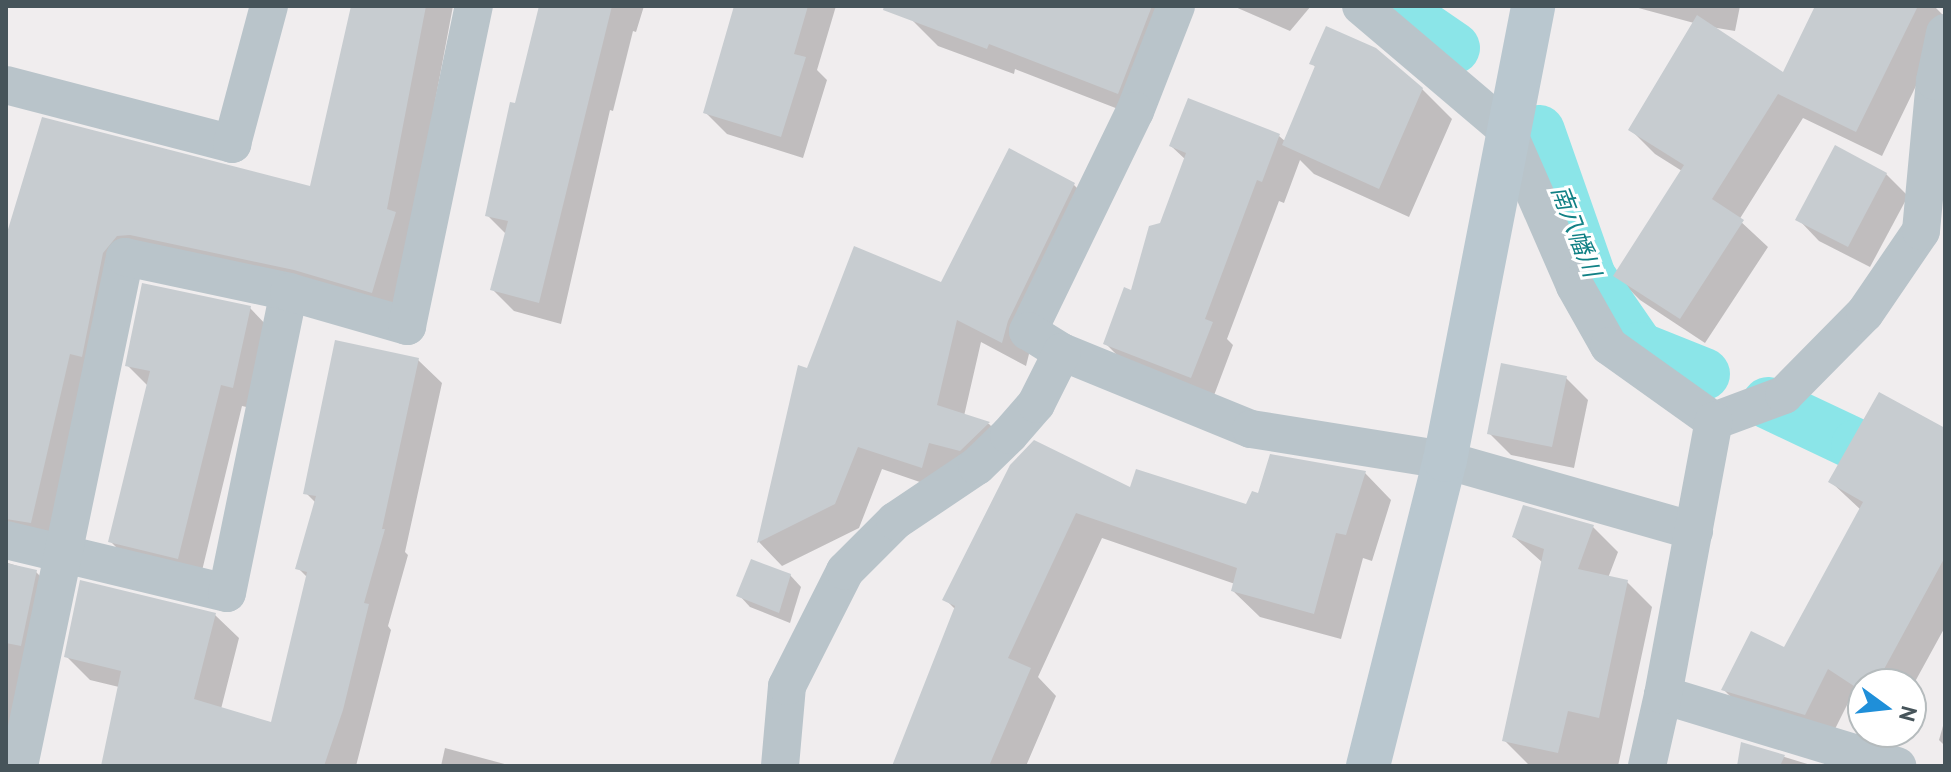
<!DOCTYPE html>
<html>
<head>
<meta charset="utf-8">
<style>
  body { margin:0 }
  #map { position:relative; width:1951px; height:772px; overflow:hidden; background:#f0edee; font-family:"PT Sans","Noto Sans JP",sans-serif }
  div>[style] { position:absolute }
  .shadow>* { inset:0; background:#0003 }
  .canal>* { height:52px; margin:-26px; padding:0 26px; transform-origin:26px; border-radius:26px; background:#8be5e8 }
  .building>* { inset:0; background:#c7ccd0 }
  .street>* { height:38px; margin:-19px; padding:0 19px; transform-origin:19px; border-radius:19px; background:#b9c4ca }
  .secondary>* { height:44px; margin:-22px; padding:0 22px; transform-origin:22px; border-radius:22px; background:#b9c7cf }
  span { translate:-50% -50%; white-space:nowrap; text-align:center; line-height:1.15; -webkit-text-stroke:6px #fff; paint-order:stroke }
  .water-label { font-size:24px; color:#118185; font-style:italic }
  .frame { position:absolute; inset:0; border:8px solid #46545a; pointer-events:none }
  .north { position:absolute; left:1847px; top:668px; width:80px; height:80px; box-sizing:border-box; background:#fff; border:2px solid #b5bbbd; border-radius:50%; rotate:105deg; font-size:22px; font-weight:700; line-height:32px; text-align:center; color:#46545a }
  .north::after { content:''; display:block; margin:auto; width:28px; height:36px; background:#1f8fd9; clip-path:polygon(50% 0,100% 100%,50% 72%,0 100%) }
</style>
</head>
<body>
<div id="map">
  <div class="shadow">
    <i style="clip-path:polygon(353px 6px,453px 6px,395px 315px,141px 259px,54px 546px,8px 558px,8px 563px,36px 572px,60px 596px,6px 766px,6px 230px,311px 188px)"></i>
    <i style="clip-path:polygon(541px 6px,644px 6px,636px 32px,633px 31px,613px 111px,610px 110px,561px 324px,514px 311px,492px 289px,507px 235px,487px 215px)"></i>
    <i style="clip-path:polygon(736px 6px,836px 6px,817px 70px,827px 80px,803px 158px,727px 134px,705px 112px)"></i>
    <i style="clip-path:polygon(917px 6px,1192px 6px,1144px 119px,1015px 69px,1014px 74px,938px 46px,912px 20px)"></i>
    <i style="clip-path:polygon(1233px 6px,1311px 6px,1290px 31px)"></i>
    <i style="clip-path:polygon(1631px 6px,1740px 6px,1735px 31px,1711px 27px,1784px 74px,1817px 6px,1934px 6px,1945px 17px,1945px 26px,1882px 156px,1803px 118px,1739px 220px,1768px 247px,1705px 343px,1640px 300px,1615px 275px,1682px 171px,1655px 154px,1630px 129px,1694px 23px)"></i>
    <i style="clip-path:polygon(1312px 63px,1422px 89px,1452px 119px,1409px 217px,1314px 174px,1300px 160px,1284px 203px,1279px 201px,1227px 339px,1233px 345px,1213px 398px,1127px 365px,1105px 343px,1133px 293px,1186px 160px,1171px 146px,1279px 136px,1286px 142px,1316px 68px)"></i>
    <i style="clip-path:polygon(1010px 151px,1074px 185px,1098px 209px,1031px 346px,1026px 366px,981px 342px,964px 416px,989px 424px,1013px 448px,946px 491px,882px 469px,859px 528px,782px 566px,759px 542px,800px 368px,808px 370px,942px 284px)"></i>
    <i style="clip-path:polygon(1886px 174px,1908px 196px,1870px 267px,1819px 241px,1798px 219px)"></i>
    <i style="clip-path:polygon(250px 308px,271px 330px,255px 409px,242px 406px,200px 579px,132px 563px,110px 541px,148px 386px,127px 365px)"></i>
    <i style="clip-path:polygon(418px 360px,442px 383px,405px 552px,408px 555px,388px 626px,391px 630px,356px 766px,103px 766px,119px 687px,90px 680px,66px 656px,215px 615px,239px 638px,221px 709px,272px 724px,308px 578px,298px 568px,316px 503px,306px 493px)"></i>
    <i style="clip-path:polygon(1566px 378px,1588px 400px,1574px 468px,1511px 455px,1489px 433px)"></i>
    <i style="clip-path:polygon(1945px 431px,1945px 627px,1911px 689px,1911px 684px,1863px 684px,1863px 699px,1853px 693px,1830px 739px,1748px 714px,1723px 689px,1785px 650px,1861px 510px,1831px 482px)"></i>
    <i style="clip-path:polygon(1011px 466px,1131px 490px,1247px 507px,1260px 496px,1365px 473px,1391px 500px,1372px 561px,1363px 558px,1341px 639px,1260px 617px,1233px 591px,1235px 584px,1102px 538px,1038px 677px,1056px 696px,1026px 766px,894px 766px,956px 610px,945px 599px)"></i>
    <i style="clip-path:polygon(1524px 508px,1593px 527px,1618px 552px,1608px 578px,1627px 582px,1652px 607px,1618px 766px,1529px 765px,1504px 740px,1543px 563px,1514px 537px)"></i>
    <i style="clip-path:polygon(790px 575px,801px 587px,790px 623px,750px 607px,739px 595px)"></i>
    <i style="clip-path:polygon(1945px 719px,1945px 746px,1939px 740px)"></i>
    <i style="clip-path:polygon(1742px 744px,1814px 766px,1739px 766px)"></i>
    <i style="clip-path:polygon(445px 748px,512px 766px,441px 766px)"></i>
  </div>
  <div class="canal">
    <i style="left:1393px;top:6px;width:74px;rotate:34.5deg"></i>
    <i style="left:1539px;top:131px;width:155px;rotate:70.7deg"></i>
    <i style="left:1590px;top:277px;width:86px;rotate:55.4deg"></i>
    <i style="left:1639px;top:348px;width:70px;rotate:21.8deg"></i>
    <i style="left:1768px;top:403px;width:98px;rotate:25.3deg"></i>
    <i style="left:1857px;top:445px;width:90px;rotate:39.2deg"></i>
    <i style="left:1927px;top:502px;width:27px;rotate:48deg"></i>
  </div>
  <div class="building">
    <i style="clip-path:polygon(351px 6px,426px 6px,387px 209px,396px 212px,372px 293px,294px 270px,130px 235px,117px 236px,103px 253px,82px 357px,70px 354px,31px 523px,6px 519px,6px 236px,42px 117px,310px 186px)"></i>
    <i style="clip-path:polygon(539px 6px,612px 6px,539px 303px,490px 290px,508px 221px,485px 216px,510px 102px,515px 103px)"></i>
    <i style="clip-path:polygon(734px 6px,808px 6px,794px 54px,806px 57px,781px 137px,703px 113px)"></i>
    <i style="clip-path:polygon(884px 6px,1152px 6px,1118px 94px,989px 44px,987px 49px,883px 10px)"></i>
    <i style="clip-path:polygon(1815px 6px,1918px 6px,1856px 132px,1778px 94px,1712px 199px,1744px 220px,1680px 319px,1613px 276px,1684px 165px,1628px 130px,1697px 15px,1783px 72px)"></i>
    <i style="clip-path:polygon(1326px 26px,1376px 48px,1423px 88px,1379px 189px,1282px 145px,1315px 66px,1309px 64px)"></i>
    <i style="clip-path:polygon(1188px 98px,1280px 134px,1262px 182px,1257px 180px,1205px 319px,1213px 322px,1191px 378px,1103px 344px,1124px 287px,1131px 290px,1149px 226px,1160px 223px,1186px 153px,1169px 146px)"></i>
    <i style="clip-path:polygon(1835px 145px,1887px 173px,1848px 247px,1795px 220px)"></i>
    <i style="clip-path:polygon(1009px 148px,1075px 183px,1008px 321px,1002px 343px,957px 320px,937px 405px,990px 422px,960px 451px,929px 443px,922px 468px,858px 447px,835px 504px,757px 543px,798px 365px,807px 368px,854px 246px,941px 282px)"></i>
    <i style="clip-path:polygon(142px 283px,251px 306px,233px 388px,221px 385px,178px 559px,108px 542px,150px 371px,125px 366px)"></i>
    <i style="clip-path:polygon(335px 340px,419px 358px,382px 529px,385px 529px,364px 603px,369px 604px,343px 710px,324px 766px,101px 766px,121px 671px,64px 657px,80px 580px,216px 613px,194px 699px,271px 722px,307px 572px,295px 569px,316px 496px,303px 494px)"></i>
    <i style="clip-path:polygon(1501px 363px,1567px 376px,1552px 447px,1487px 434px)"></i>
    <i style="clip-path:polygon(1879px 392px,1945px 428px,1945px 557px,1876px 684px,1863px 684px,1863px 692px,1828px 669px,1805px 715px,1721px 690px,1751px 631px,1784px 647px,1863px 502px,1828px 482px)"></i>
    <i style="clip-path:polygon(1034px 440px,1130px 487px,1136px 469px,1246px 504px,1252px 491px,1258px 493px,1270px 454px,1366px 471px,1346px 535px,1336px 533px,1314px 614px,1231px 591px,1237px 568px,1076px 513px,1008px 658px,1031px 668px,989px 766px,892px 766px,955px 606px,942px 600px,1010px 465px)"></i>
    <i style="clip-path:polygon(1523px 505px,1594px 525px,1578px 569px,1628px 580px,1599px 718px,1568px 711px,1558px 753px,1502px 741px,1544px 549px,1512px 537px)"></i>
    <i style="clip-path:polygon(751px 559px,791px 574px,779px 613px,736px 596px)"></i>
    <i style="clip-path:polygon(6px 563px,37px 570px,21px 646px,6px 643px)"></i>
    <i style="clip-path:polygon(1741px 742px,1785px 755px,1780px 766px,1737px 766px)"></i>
  </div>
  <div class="street">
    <i style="left:1176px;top:6px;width:113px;rotate:111.3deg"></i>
    <i style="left:1135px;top:111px;width:245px;rotate:115.9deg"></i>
    <i style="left:1028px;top:331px;width:40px;rotate:32deg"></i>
    <i style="left:1062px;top:352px;width:204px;rotate:22.2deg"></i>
    <i style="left:1251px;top:429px;width:196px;rotate:9.1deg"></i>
    <i style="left:1445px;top:460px;width:259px;rotate:15.9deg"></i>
    <i style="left:1361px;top:6px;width:192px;rotate:40.3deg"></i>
    <i style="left:1507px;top:130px;width:170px;rotate:66.4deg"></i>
    <i style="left:1575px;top:286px;width:69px;rotate:60.5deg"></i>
    <i style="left:1609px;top:346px;width:129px;rotate:35.5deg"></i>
    <i style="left:6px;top:85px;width:234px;rotate:14.6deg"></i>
    <i style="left:232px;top:144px;width:143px;rotate:-75deg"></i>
    <i style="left:1714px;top:421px;width:75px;rotate:-20.4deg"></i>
    <i style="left:1784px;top:395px;width:115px;rotate:-45.4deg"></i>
    <i style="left:1865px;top:313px;width:99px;rotate:-55.7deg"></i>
    <i style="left:1921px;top:231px;width:151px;rotate:-84.7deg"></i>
    <i style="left:1935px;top:81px;width:49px;rotate:-78.2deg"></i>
    <i style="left:6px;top:540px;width:227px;rotate:13.5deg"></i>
    <i style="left:227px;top:593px;width:307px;rotate:-78.4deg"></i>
    <i style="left:1663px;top:695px;width:245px;rotate:16.9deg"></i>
    <i style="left:19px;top:766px;width:520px;rotate:-78.24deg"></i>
    <i style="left:125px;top:257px;width:168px;rotate:12deg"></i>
    <i style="left:289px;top:292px;width:123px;rotate:16.1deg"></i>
    <i style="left:407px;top:326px;width:327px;rotate:-78.2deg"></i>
    <i style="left:780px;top:766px;width:80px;rotate:-85deg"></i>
    <i style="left:787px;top:686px;width:129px;rotate:-63.2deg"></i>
    <i style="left:845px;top:571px;width:71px;rotate:-45deg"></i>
    <i style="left:895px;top:521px;width:99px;rotate:-33.9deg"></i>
    <i style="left:977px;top:466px;width:45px;rotate:-44.1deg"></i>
    <i style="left:1009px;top:435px;width:41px;rotate:-48.9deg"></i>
    <i style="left:1036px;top:404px;width:58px;rotate:-63.4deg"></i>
    <i style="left:1647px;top:766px;width:73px;rotate:-77.3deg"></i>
    <i style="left:1663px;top:695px;width:279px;rotate:-79.5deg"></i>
  </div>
  <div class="secondary">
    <i style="left:1368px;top:766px;width:316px;rotate:-75.9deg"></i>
    <i style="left:1445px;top:460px;width:462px;rotate:-79deg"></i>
  </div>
  <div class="water-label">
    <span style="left:1576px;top:231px;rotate:69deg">南八幡川</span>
  </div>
  <div class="frame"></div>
  <div class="north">N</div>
</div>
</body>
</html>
